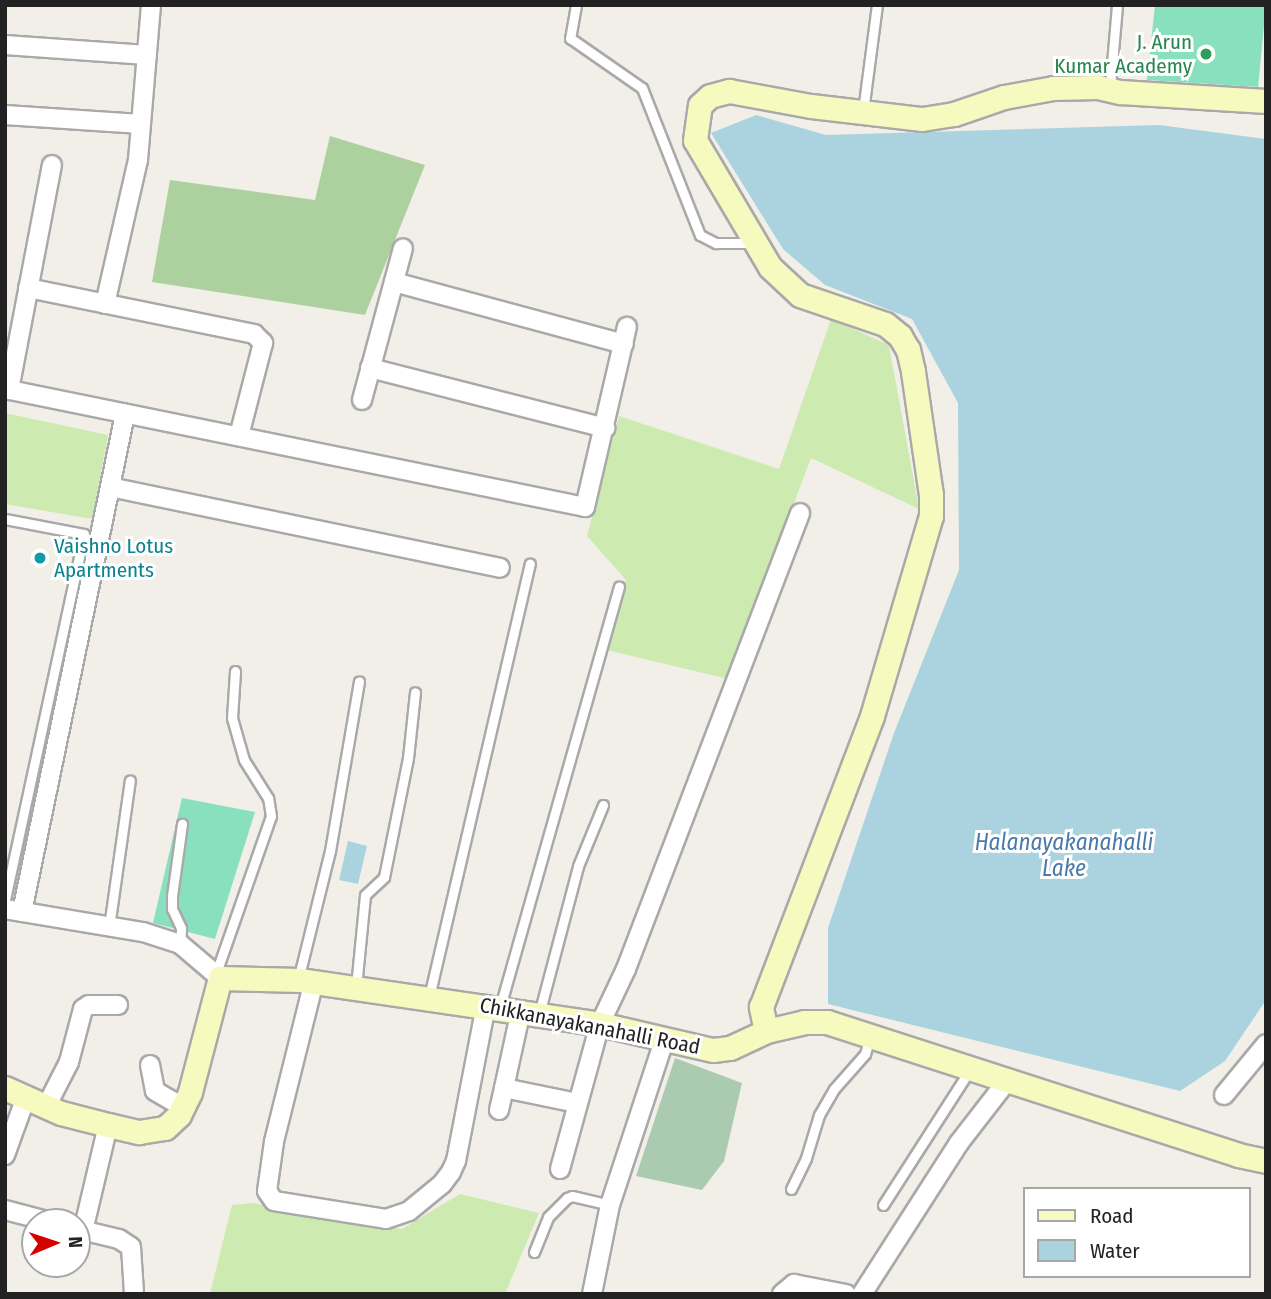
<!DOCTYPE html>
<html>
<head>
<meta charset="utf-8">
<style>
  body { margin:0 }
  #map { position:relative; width:1271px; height:1299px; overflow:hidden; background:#f2efe9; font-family:"Fira Sans Condensed",sans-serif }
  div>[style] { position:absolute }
  .grass>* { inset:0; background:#cdebb0 }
  .forest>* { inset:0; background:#add19e }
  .cemetery>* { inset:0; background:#aacbaf }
  .pitch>* { inset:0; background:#88e0be }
  .water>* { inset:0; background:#aad3df }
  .roads { filter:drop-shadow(2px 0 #a9a9a9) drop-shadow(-2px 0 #a9a9a9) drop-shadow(0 2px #a9a9a9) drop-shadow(0 -2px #a9a9a9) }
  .lane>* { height:9px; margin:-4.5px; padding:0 4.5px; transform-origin:4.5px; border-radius:4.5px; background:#fff }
  .street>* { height:18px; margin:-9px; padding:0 9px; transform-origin:9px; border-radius:9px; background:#fff }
  .secondary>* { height:23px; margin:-11.5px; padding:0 11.5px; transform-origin:11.5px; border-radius:11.5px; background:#f7fabf }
  .dots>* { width:19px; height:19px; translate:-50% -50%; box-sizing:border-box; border:4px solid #fff; border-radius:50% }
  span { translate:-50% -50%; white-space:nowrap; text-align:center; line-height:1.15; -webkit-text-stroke:6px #fff; paint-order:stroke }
  .leisure-label { font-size:21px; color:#27864d }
  .right { translate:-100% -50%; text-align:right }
  .culture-label { font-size:21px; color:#0d838f }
  .left { translate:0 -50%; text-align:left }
  .street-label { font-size:21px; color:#222 }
  .water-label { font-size:23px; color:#4a7aab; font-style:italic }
  .frame { position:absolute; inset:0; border:7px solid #222; pointer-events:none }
  .legend { position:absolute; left:1023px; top:1187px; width:228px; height:91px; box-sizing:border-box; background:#fff; border:2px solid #a7a7a7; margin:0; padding:9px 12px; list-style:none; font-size:21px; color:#222 }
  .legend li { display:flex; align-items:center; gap:14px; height:35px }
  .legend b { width:35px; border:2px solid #a7a7a7 }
  .north { position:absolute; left:21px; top:1208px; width:70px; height:70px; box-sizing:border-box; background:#fff; border:2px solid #a7a7a7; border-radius:50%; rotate:88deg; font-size:19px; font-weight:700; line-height:28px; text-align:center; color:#222 }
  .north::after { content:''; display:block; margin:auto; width:24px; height:32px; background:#d40000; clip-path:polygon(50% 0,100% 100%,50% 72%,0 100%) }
</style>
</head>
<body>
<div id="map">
  <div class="grass">
    <i style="clip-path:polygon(831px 319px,889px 345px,919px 509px,811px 458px,728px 679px,607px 650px,626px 580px,587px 536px,619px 416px,779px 469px)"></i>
    <i style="clip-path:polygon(5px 413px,108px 435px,92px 519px,5px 504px)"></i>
    <i style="clip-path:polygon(460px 1194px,539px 1213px,505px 1294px,210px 1294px,232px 1205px,252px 1203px,402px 1229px)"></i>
  </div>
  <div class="forest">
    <i style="clip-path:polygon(330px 136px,425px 165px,365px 315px,152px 282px,170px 180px,315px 200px)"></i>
  </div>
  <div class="cemetery">
    <i style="clip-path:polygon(675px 1058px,742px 1083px,724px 1161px,702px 1190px,636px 1176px)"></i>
  </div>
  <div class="pitch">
    <i style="clip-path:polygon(1155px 5px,1266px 5px,1258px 87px,1147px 80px)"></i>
    <i style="clip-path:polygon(182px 798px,255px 812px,215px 939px,153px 923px)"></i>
  </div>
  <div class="water">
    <i style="clip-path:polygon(756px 115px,826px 135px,1159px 125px,1266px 139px,1266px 1000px,1225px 1061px,1180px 1091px,828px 1004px,828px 928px,894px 733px,959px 570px,958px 403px,912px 319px,825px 285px,783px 249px,711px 133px)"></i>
    <i style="clip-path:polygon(348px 841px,367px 846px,358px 884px,339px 880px)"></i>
  </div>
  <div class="roads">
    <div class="lane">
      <i style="left:576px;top:5px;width:34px;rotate:100deg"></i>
      <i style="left:570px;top:38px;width:88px;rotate:34.8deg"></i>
      <i style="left:642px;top:88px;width:158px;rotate:68.5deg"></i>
      <i style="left:700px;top:235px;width:18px;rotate:27deg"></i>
      <i style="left:716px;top:243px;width:38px"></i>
      <i style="left:1110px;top:87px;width:82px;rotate:-85.1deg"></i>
      <i style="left:863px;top:111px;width:107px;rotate:-82.5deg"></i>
      <i style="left:5px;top:519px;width:80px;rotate:10.8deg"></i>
      <i style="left:84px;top:534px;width:373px;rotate:102.2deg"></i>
      <i style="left:109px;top:927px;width:148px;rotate:-81.9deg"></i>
      <i style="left:180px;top:944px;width:16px;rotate:-86deg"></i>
      <i style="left:181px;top:928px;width:21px;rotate:-115deg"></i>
      <i style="left:172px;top:909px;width:13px;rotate:-90deg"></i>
      <i style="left:172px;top:896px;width:73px;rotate:-82.1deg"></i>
      <i style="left:216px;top:973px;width:166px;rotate:-70.7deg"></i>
      <i style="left:271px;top:816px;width:18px;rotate:-99deg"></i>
      <i style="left:268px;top:798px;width:45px;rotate:-122.3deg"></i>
      <i style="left:244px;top:760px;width:44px;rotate:-105.9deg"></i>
      <i style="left:232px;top:718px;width:47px;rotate:-86.3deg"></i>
      <i style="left:298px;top:980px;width:133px;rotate:-76.1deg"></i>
      <i style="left:330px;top:851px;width:172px;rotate:-80.3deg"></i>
      <i style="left:356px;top:987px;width:92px;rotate:-84.4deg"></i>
      <i style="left:365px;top:895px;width:26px;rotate:-43deg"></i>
      <i style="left:384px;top:877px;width:121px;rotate:-78.6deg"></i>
      <i style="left:408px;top:758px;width:66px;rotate:-83.9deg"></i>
      <i style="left:429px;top:997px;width:445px;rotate:-76.9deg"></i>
      <i style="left:500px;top:1007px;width:437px;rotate:-74.2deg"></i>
      <i style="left:539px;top:1014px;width:153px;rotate:-75.2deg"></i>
      <i style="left:578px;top:866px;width:66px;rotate:-67.7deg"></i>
      <i style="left:791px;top:1189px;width:34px;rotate:-64deg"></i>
      <i style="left:806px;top:1158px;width:45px;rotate:-73.2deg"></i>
      <i style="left:819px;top:1115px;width:30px;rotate:-60deg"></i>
      <i style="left:834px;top:1089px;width:47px;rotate:-48.5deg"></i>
      <i style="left:865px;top:1054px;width:18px;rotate:-74deg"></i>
      <i style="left:883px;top:1205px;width:159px;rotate:-57.3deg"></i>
      <i style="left:534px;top:1252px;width:38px;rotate:-68deg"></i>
      <i style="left:548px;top:1217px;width:27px;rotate:-45deg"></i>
      <i style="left:567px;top:1198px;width:5px;rotate:-22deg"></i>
      <i style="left:572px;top:1196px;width:39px;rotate:13deg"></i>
    </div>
    <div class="street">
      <i style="left:5px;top:45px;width:142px;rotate:4deg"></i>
      <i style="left:5px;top:115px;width:136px;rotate:3.8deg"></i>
      <i style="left:394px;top:282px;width:238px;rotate:15.1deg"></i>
      <i style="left:28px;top:288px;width:231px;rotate:11.5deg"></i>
      <i style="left:254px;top:334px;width:13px;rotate:45deg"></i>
      <i style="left:263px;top:343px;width:96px;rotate:104.5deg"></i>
      <i style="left:105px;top:304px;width:148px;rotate:-77.1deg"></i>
      <i style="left:138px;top:160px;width:156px;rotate:-85.2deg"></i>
      <i style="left:370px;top:368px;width:243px;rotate:14.3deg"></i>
      <i style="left:5px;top:389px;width:592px;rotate:11.5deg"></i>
      <i style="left:585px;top:507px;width:185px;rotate:-76.9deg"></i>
      <i style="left:9px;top:390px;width:229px;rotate:-79.2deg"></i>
      <i style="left:362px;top:400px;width:157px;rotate:-74.9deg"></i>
      <i style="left:110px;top:487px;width:398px;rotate:11.7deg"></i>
      <i style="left:5px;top:909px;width:140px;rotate:9.5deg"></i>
      <i style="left:143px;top:932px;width:39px;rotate:18deg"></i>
      <i style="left:180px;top:944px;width:52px;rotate:40.4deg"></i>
      <i style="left:22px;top:912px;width:509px;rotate:-78.31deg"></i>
      <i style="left:314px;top:981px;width:166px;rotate:104deg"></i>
      <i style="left:274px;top:1142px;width:49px;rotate:98.1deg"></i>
      <i style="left:267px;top:1191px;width:12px;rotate:55deg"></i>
      <i style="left:274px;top:1201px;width:113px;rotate:9.1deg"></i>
      <i style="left:386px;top:1219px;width:24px;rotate:-19deg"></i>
      <i style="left:409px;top:1211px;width:43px;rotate:-39.3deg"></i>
      <i style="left:442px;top:1184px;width:15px;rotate:-53deg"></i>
      <i style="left:451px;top:1172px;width:12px;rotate:-66deg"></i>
      <i style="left:456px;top:1161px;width:159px;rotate:-79.1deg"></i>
      <i style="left:521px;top:1010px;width:80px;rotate:102.3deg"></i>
      <i style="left:504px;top:1088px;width:75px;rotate:11.6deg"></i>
      <i style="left:150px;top:1065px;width:26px;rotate:79deg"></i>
      <i style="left:155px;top:1091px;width:32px;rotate:30deg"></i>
      <i style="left:1224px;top:1095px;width:66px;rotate:-50.5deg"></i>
      <i style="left:46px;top:1107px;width:51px;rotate:-62.9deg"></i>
      <i style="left:69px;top:1062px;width:55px;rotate:-75.2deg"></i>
      <i style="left:83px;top:1009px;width:7px;rotate:-34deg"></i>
      <i style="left:89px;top:1005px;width:29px"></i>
      <i style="left:499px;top:1110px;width:23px;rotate:-77deg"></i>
      <i style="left:5px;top:1155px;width:62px;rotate:-70.1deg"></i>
      <i style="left:560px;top:1169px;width:150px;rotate:-74.6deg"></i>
      <i style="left:600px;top:1024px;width:61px;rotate:-64.7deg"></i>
      <i style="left:626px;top:969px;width:488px;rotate:-69.1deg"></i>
      <i style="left:5px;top:1210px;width:48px;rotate:14.6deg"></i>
      <i style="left:77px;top:1229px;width:43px;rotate:13.4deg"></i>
      <i style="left:119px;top:1239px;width:14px;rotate:34deg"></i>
      <i style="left:131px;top:1247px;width:46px;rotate:86.3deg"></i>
      <i style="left:83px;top:1231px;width:109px;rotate:-76.7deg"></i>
      <i style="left:592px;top:1294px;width:91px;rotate:-78.6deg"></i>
      <i style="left:610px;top:1205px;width:173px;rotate:-71.8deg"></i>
      <i style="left:782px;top:1294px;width:16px;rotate:-40deg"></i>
      <i style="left:794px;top:1284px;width:53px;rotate:10.9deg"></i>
      <i style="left:862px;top:1294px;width:179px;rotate:-57.3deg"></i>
      <i style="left:959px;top:1143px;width:78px;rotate:-52.3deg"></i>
    </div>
    <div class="secondary">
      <i style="left:766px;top:1031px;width:25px;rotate:-102deg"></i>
      <i style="left:761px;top:1007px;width:311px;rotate:-69.1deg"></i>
      <i style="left:872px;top:716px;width:209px;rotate:-73.6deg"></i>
      <i style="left:931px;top:516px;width:21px;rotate:-90deg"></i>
      <i style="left:931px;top:495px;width:125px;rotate:-98.3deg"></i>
      <i style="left:913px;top:371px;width:22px;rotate:-103deg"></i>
      <i style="left:908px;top:350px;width:16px;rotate:-120deg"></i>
      <i style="left:900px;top:336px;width:19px;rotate:-141deg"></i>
      <i style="left:885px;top:324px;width:90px;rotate:-161.2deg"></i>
      <i style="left:800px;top:295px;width:41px;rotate:-137deg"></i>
      <i style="left:770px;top:267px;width:147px;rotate:-120.6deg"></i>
      <i style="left:695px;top:140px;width:35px;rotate:-82deg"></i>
      <i style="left:700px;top:105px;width:13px;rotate:-42deg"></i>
      <i style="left:710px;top:96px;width:20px;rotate:-15deg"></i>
      <i style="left:729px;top:91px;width:83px;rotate:10.4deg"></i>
      <i style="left:811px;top:106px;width:112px;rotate:6.7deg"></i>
      <i style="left:922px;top:119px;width:32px;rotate:-9deg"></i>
      <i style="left:954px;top:114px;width:53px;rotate:-18.8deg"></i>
      <i style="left:1004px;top:97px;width:50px;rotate:-10.4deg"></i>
      <i style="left:1053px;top:88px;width:45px;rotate:-1.3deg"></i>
      <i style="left:1098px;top:87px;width:23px;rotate:13deg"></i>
      <i style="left:1120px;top:92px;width:146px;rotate:3.5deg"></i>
      <i style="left:5px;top:1088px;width:61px;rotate:24.1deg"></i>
      <i style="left:61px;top:1113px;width:49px;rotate:14.3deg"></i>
      <i style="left:108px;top:1125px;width:32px;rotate:13deg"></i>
      <i style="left:139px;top:1132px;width:26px;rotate:-9deg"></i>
      <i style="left:165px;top:1128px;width:19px;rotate:-43deg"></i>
      <i style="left:179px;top:1115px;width:25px;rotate:-64deg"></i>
      <i style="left:190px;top:1092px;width:118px;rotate:-75.3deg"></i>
      <i style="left:220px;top:978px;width:80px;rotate:1.4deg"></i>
      <i style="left:300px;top:980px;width:303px;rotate:8.3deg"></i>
      <i style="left:600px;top:1024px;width:116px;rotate:13deg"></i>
      <i style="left:713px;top:1050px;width:17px;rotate:-7deg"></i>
      <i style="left:730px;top:1048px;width:40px;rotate:-25deg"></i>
      <i style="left:766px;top:1031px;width:39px;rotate:-13deg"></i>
      <i style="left:804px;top:1022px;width:23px"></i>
      <i style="left:827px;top:1022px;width:432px;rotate:17.9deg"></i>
      <i style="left:1238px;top:1155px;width:29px;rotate:12deg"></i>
    </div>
  </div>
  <div class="dots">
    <i style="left:1206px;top:54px;background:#2e9e5b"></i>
    <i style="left:40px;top:558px;background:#0f9aa8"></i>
  </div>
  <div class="leisure-label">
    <span class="right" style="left:1192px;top:54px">J. Arun<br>Kumar Academy</span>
  </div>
  <div class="culture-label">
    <span class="left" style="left:54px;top:558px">Vaishno Lotus<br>Apartments</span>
  </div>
  <div class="street-label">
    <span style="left:590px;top:1026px;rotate:11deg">Chikkanayakanahalli Road</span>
  </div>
  <div class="water-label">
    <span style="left:1064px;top:855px">Halanayakanahalli<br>Lake</span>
  </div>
  <div class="frame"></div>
  <ul class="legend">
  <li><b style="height:9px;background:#f7fabf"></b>Road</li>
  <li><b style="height:19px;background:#aad3df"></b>Water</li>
  </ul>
  <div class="north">N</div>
</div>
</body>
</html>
